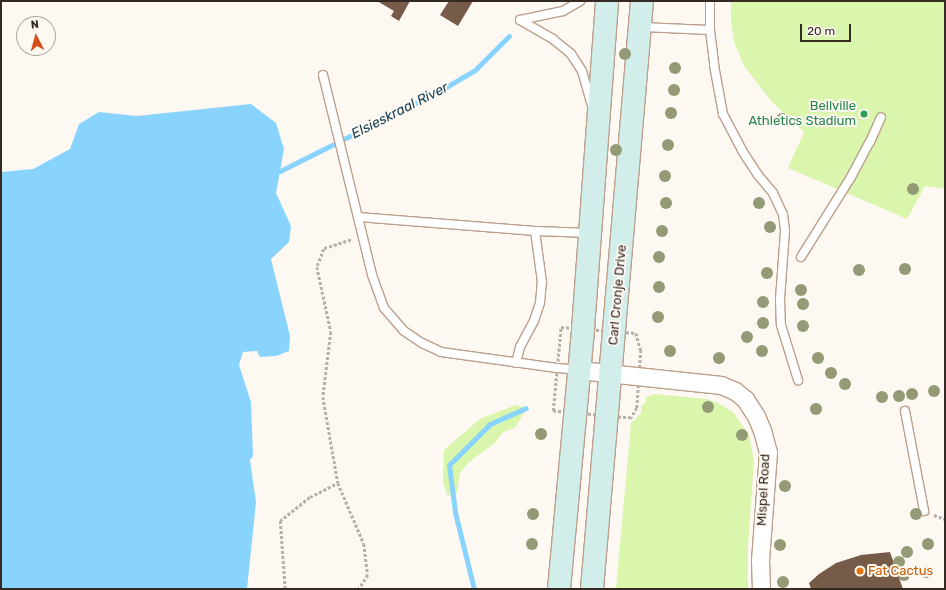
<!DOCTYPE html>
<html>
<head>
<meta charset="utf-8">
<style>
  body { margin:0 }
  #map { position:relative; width:946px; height:590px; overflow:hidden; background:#fef8f3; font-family:Rubik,sans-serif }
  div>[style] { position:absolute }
  .green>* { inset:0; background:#daf6ac }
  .water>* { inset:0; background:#88d4fe }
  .stream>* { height:5px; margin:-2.5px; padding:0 2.5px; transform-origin:2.5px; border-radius:2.5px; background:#88d4fe }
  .building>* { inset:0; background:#765c48 }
  .path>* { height:2.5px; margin-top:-1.25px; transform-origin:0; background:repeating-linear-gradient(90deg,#b7afa9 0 3px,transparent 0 5px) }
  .roads { filter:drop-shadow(1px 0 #bc9f8b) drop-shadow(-1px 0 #bc9f8b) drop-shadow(0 1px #bc9f8b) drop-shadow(0 -1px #bc9f8b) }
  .lane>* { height:8px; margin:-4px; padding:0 4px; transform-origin:4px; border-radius:4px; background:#fff }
  .street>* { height:17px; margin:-8.5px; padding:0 8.5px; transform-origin:8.5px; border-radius:8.5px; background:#fff }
  .secondary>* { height:22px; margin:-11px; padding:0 11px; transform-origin:11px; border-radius:11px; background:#d1eeea }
  .trees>* { width:12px; height:12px; margin:-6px; border-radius:50%; background:#939a75 }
  .dots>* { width:11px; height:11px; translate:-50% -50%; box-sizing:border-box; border:2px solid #fef8f3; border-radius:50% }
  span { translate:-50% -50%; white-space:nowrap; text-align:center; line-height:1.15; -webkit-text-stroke:4px #fef8f3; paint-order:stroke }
  .leisure-label { font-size:13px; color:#27864d }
  .right { translate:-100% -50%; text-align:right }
  .street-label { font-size:13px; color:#352a21 }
  .food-label { font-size:13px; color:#c56008 }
  .left { translate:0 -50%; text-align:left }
  .water-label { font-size:14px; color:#133e53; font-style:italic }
  .frame { position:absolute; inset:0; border:2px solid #352a21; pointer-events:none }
  .north { position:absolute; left:16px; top:16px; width:40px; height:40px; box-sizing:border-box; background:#fef8f3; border:1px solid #aea69f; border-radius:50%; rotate:354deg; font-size:11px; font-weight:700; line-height:16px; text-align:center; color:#352a21 }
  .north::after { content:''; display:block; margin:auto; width:14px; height:18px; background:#d44e17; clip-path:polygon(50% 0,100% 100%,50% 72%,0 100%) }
  .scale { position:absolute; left:800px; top:24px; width:51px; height:18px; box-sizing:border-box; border:2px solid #352a21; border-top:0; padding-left:5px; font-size:12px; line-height:14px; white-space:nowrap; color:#352a21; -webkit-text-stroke:3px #fef8f3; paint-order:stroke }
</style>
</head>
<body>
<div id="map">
  <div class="green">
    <i style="clip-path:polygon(731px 1px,945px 1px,945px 189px,925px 186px,907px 219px,788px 168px,804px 132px,772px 102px,744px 66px,734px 42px,731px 20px)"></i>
    <i style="clip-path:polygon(655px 394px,706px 399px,716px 402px,733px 412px,749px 435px,754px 460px,748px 546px,748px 589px,616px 589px,631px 423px,641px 413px,641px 406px,646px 401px,646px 397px)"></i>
    <i style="clip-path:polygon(516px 405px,526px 408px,516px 427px,502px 433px,496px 442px,468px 463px,460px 473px,457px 493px,453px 496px,447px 495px,443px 482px,444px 450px,480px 419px)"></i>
  </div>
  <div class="water">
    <i style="clip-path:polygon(251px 104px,276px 123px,284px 149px,276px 193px,291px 226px,289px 242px,271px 259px,290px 336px,289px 351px,276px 356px,260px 357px,257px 351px,243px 352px,239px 365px,251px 402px,253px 456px,250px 460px,256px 502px,247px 589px,1px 589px,1px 172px,33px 169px,70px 149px,79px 124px,99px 112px,137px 116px)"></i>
  </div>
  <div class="stream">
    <i style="left:280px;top:171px;width:174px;rotate:-26.6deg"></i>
    <i style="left:436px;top:93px;width:45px;rotate:-30.5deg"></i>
    <i style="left:475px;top:70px;width:48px;rotate:-45deg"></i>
    <i style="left:474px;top:589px;width:79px;rotate:-103.9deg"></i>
    <i style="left:455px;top:512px;width:47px;rotate:-97.3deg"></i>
    <i style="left:449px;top:465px;width:58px;rotate:-45deg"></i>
    <i style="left:490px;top:424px;width:39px;rotate:-24deg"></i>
  </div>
  <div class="building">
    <i style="clip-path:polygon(377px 1px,410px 1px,399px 21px,391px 16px,394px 11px)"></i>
    <i style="clip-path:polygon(449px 1px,473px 1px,458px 26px,440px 15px)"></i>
    <i style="clip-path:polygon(890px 552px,903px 589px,811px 589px,809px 583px,819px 574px,836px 563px,861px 555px)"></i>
  </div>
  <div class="path">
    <i style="left:351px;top:240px;width:28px;rotate:162deg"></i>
    <i style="left:324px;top:249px;width:19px;rotate:111deg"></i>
    <i style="left:317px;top:267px;width:66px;rotate:77.8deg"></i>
    <i style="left:331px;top:332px;width:65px;rotate:97deg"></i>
    <i style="left:323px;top:397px;width:87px;rotate:80.1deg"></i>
    <i style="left:338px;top:483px;width:66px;rotate:66.9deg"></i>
    <i style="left:364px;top:544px;width:31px;rotate:83deg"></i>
    <i style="left:368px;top:575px;width:17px;rotate:123deg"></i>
    <i style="left:561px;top:327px;width:75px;rotate:4.6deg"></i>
    <i style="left:636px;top:333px;width:18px;rotate:74deg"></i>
    <i style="left:641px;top:350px;width:58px;rotate:93.9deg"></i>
    <i style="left:637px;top:408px;width:12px;rotate:121deg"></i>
    <i style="left:631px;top:418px;width:78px;rotate:-174.9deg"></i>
    <i style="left:553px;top:411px;width:84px;rotate:-84.6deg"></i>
    <i style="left:934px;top:515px;width:12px;rotate:20deg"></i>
    <i style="left:285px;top:589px;width:68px;rotate:-94.2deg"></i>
    <i style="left:280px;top:521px;width:38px;rotate:-39deg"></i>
    <i style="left:310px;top:497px;width:31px;rotate:-27deg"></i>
  </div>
  <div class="roads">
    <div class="lane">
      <i style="left:710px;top:1px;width:29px;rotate:90deg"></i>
      <i style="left:710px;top:30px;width:35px;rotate:83deg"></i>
      <i style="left:714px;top:65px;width:50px;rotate:79.6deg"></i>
      <i style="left:723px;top:114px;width:43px;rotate:62.2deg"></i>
      <i style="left:743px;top:152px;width:27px;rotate:57deg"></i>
      <i style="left:758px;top:175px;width:23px;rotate:50deg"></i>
      <i style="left:773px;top:193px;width:23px;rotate:65deg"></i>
      <i style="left:783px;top:214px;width:17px;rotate:83deg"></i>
      <i style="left:785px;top:231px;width:68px;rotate:94.2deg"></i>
      <i style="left:780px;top:299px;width:26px;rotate:88deg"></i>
      <i style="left:781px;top:325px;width:58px;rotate:72.8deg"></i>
      <i style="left:520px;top:20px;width:39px;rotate:30deg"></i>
      <i style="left:554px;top:40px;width:22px;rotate:39deg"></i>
      <i style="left:571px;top:54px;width:20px;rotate:57deg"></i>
      <i style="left:582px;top:71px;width:35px;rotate:74deg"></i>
      <i style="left:520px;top:20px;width:44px;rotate:-11.8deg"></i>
      <i style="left:563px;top:11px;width:20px;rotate:-30deg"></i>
      <i style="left:641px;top:27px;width:69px;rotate:2.5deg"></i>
      <i style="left:323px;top:75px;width:206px;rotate:76.2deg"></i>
      <i style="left:372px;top:275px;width:35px;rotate:70deg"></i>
      <i style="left:384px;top:308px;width:30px;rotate:49deg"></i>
      <i style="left:404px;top:331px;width:22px;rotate:34deg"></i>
      <i style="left:422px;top:343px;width:21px;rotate:25deg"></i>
      <i style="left:441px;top:352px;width:117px;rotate:7.9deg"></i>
      <i style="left:557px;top:368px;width:21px;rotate:5deg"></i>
      <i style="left:358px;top:217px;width:178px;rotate:4.5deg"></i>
      <i style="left:535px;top:231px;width:55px;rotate:2.1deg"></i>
      <i style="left:801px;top:257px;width:94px;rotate:-58deg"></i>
      <i style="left:851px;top:177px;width:40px;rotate:-62deg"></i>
      <i style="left:870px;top:142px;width:27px;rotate:-66deg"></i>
      <i style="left:516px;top:363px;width:16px;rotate:-76deg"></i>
      <i style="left:520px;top:347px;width:30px;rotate:-62deg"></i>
      <i style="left:534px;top:321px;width:19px;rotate:-72deg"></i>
      <i style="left:540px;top:303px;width:21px;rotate:-85deg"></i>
      <i style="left:542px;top:282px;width:51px;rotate:-97.8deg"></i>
      <i style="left:905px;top:411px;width:102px;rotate:79.2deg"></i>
    </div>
    <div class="street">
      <i style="left:579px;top:370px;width:143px;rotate:6deg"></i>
      <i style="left:721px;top:385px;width:15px;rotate:23deg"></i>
      <i style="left:735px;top:391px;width:13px;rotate:39deg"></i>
      <i style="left:745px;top:399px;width:20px;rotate:57deg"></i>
      <i style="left:756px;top:416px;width:15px;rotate:67deg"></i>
      <i style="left:762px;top:430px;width:23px;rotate:75deg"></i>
      <i style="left:768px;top:452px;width:108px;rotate:94.2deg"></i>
      <i style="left:760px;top:560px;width:29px;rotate:88deg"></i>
    </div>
    <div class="secondary">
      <i style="left:559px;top:589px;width:261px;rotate:-84.7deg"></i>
      <i style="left:583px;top:329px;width:329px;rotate:-85.8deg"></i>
      <i style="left:592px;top:589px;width:590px;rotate:-85.14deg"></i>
    </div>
  </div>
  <div class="trees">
    <i style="left:625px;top:54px"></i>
    <i style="left:675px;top:68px"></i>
    <i style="left:674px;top:90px"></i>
    <i style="left:671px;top:113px"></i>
    <i style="left:782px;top:119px"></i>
    <i style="left:668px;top:145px"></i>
    <i style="left:616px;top:150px"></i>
    <i style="left:665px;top:176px"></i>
    <i style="left:913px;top:189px"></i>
    <i style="left:666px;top:203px"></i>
    <i style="left:759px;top:203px"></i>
    <i style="left:770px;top:227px"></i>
    <i style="left:662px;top:231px"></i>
    <i style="left:659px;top:257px"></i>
    <i style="left:905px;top:269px"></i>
    <i style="left:859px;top:270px"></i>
    <i style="left:767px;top:273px"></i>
    <i style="left:659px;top:287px"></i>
    <i style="left:801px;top:290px"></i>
    <i style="left:763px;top:302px"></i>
    <i style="left:803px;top:304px"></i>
    <i style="left:658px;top:317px"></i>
    <i style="left:763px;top:323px"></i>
    <i style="left:803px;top:326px"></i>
    <i style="left:747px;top:337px"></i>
    <i style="left:670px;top:351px"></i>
    <i style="left:762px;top:351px"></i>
    <i style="left:719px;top:358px"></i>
    <i style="left:818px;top:358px"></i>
    <i style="left:831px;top:373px"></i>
    <i style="left:845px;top:384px"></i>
    <i style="left:934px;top:391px"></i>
    <i style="left:912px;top:394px"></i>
    <i style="left:899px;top:396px"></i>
    <i style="left:882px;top:397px"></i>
    <i style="left:708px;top:407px"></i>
    <i style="left:816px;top:409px"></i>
    <i style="left:541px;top:434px"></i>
    <i style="left:742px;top:435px"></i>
    <i style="left:785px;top:486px"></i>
    <i style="left:533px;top:514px"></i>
    <i style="left:916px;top:514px"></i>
    <i style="left:532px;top:544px"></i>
    <i style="left:928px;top:544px"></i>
    <i style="left:780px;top:545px"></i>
    <i style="left:907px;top:552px"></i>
    <i style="left:899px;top:562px"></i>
    <i style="left:926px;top:572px"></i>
    <i style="left:904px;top:575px"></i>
    <i style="left:783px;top:582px"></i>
  </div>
  <div class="dots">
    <i style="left:864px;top:114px;background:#2e9e5b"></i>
    <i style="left:860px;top:571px;background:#e8710a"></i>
  </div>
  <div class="leisure-label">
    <span class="right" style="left:856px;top:114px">Bellville<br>Athletics Stadium</span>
  </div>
  <div class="street-label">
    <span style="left:618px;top:295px;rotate:-85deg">Carl Cronje Drive</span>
    <span style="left:764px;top:490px;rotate:-87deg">Mispel Road</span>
  </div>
  <div class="food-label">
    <span class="left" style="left:868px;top:571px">Fat Cactus</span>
  </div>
  <div class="water-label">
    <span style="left:400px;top:111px;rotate:-27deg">Elsieskraal River</span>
  </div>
  <div class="frame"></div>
  <div class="north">N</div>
  <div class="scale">20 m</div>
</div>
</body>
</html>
